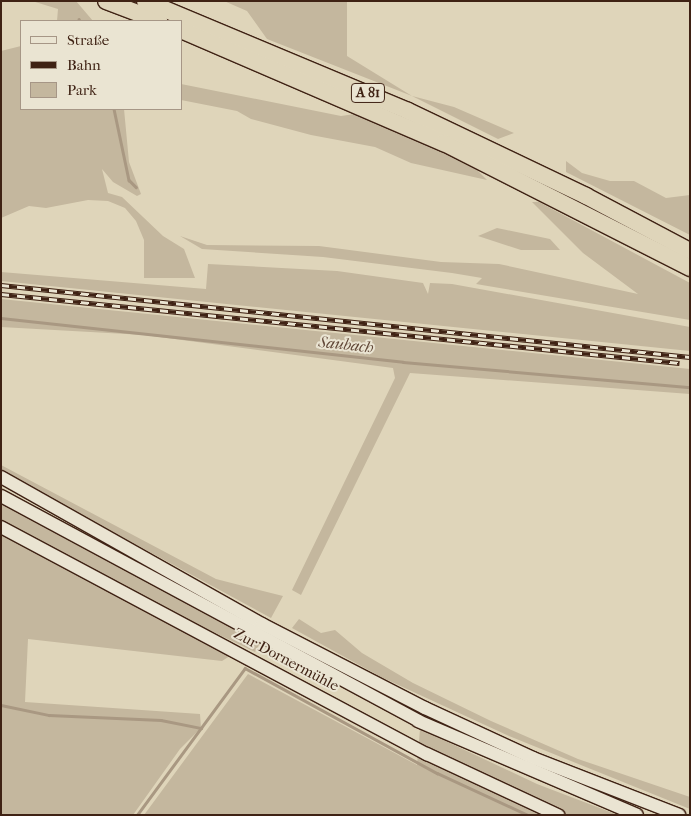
<!DOCTYPE html>
<html>
<head>
<meta charset="utf-8">
<style>
  body { margin:0 }
  #map { position:relative; width:691px; height:816px; overflow:hidden; background:#dfd5ba; font-family:"IM FELL French Canon",serif }
  div>[style] { position:absolute }
  .green>* { inset:0; background:#c4b79e }
  .stream>* { height:2.5px; margin:-1.25px; padding:0 1.25px; transform-origin:1.25px; border-radius:1.25px; background:#a99882 }
  .roads { filter:drop-shadow(1px 0 #3f2214) drop-shadow(-1px 0 #3f2214) drop-shadow(0 1px #3f2214) drop-shadow(0 -1px #3f2214) }
  .secondary>* { height:12px; margin:-6px; padding:0 6px; transform-origin:6px; border-radius:6px; background:#eae4d2 }
  .highway>* { height:16px; margin:-8px; padding:0 8px; transform-origin:8px; border-radius:8px; background:#dfd5ba }
  .rail>* { height:4.5px; margin-top:-2.25px; transform-origin:0; background:repeating-linear-gradient(90deg,#eae4d2 0 8px,#3f2214 0 16px); box-sizing:border-box; border-block:1px solid #3f2214 }
  span { translate:-50% -50%; white-space:nowrap; text-align:center; line-height:1.15; -webkit-text-stroke:4px #eae4d2; paint-order:stroke }
  .shield-label span { padding:1px 4px; background:#eae4d2; border:1px solid; border-radius:4px; -webkit-text-stroke-width:0 }
  .shield-label { font-size:14px; color:#3f2214; font-weight:700 }
  .street-label { font-size:15px; color:#3f2214 }
  .water-label { font-size:16px; color:#5f4535; font-style:italic }
  .frame { position:absolute; inset:0; border:2px solid #3f2214; pointer-events:none }
  .legend { position:absolute; left:20px; top:20px; width:162px; height:90px; box-sizing:border-box; background:#eae4d2; border:1px solid #a69686; margin:0; padding:6px 9px; list-style:none; font-size:15px; color:#3f2214 }
  .legend li { display:flex; align-items:center; gap:10px; height:25px }
  .legend b { width:25px; border:1px solid #a69686 }
</style>
</head>
<body>
<div id="map">
  <div class="green">
    <i style="clip-path:polygon(32px 1px,76px 1px,93px 21px,57px 21px,58px 9px)"></i>
    <i style="clip-path:polygon(224px 1px,347px 1px,347px 56px,412px 96px,454px 107px,514px 133px,498px 139px,412px 96px,267px 39px,247px 11px)"></i>
    <i style="clip-path:polygon(21px 46px,21px 109px,124px 109px,129px 162px,141px 194px,137px 196px,113px 182px,102px 169px,108px 193px,122px 197px,163px 236px,184px 249px,195px 278px,144px 278px,144px 240px,136px 221px,125px 208px,108px 201px,88px 200px,46px 208px,29px 206px,1px 218px,1px 51px)"></i>
    <i style="clip-path:polygon(181px 84px,341px 116px,355px 114px,471px 164px,487px 180px,411px 163px,375px 147px,311px 135px,251px 119px,237px 111px,181px 100px)"></i>
    <i style="clip-path:polygon(566px 161px,582px 173px,610px 181px,634px 181px,666px 198px,690px 195px,690px 235px,566px 172px)"></i>
    <i style="clip-path:polygon(532px 202px,539px 202px,690px 283px,690px 320px,476px 284px,482px 278px,452px 273px,323px 257px,202px 249px,180px 236px,207px 245px,319px 246px,441px 262px,499px 264px,638px 294px,583px 253px)"></i>
    <i style="clip-path:polygon(497px 228px,550px 239px,560px 250px,521px 250px,478px 236px)"></i>
    <i style="clip-path:polygon(208px 264px,337px 271px,423px 283px,428px 294px,430px 283px,452px 284px,690px 327px,690px 351px,1px 281px,1px 272px,206px 289px)"></i>
    <i style="clip-path:polygon(1px 299px,690px 369px,690px 394px,410px 373px,301px 595px,292px 590px,395px 378px,393px 368px,144px 335px,1px 327px)"></i>
    <i style="clip-path:polygon(1px 465px,216px 579px,283px 596px,271px 618px,74px 511px,1px 469px)"></i>
    <i style="clip-path:polygon(1px 504px,227px 626px,260px 643px,255px 652px,163px 608px,1px 521px)"></i>
    <i style="clip-path:polygon(1px 533px,233px 654px,222px 661px,28px 639px,25px 702px,200px 714px,201px 728px,180px 749px,133px 815px,1px 815px)"></i>
    <i style="clip-path:polygon(299px 619px,321px 633px,335px 630px,362px 653px,413px 683px,491px 721px,578px 759px,690px 797px,690px 809px,509px 736px,381px 677px,292px 628px)"></i>
    <i style="clip-path:polygon(248px 674px,417px 765px,420px 729px,537px 784px,618px 815px,144px 815px)"></i>
  </div>
  <div class="stream">
    <i style="left:79px;top:19px;width:2px;rotate:63deg"></i>
    <i style="left:114px;top:109px;width:73px;rotate:78.1deg"></i>
    <i style="left:129px;top:180px;width:10px;rotate:45deg"></i>
    <i style="left:1px;top:318px;width:404px;rotate:6.2deg"></i>
    <i style="left:403px;top:362px;width:288px;rotate:5deg"></i>
    <i style="left:1px;top:705px;width:49px;rotate:11.8deg"></i>
    <i style="left:49px;top:715px;width:112px;rotate:2.6deg"></i>
    <i style="left:161px;top:720px;width:41px;rotate:11.3deg"></i>
    <i style="left:137px;top:815px;width:182px;rotate:-53.7deg"></i>
    <i style="left:245px;top:668px;width:219px;rotate:28.7deg"></i>
    <i style="left:437px;top:773px;width:100px;rotate:24.8deg"></i>
  </div>
  <div class="roads">
    <div class="secondary">
      <i style="left:1px;top:477px;width:300px;rotate:29.4deg"></i>
      <i style="left:262px;top:624px;width:183px;rotate:27.3deg"></i>
      <i style="left:425px;top:708px;width:119px;rotate:24.8deg"></i>
      <i style="left:533px;top:758px;width:157px;rotate:21.3deg"></i>
      <i style="left:1px;top:496px;width:474px;rotate:28.3deg"></i>
      <i style="left:418px;top:721px;width:238px;rotate:23.2deg"></i>
      <i style="left:1px;top:527px;width:483px;rotate:28.1deg"></i>
      <i style="left:427px;top:754px;width:145px;rotate:25deg"></i>
    </div>
    <div class="highway">
      <i style="left:106px;top:1px;width:57px;rotate:20.7deg"></i>
      <i style="left:145px;top:1px;width:285px;rotate:22.7deg"></i>
      <i style="left:408px;top:111px;width:197px;rotate:25.5deg"></i>
      <i style="left:586px;top:196px;width:118px;rotate:27.9deg"></i>
      <i style="left:181px;top:30px;width:286px;rotate:23.3deg"></i>
      <i style="left:444px;top:143px;width:276px;rotate:26.9deg"></i>
    </div>
  </div>
  <div class="rail">
    <i style="left:1px;top:285px;width:693px;rotate:5.97deg"></i>
    <i style="left:1px;top:294px;width:682px;rotate:5.8deg"></i>
  </div>
  <div class="shield-label">
    <span style="left:368px;top:93px">A 81</span>
  </div>
  <div class="street-label">
    <span style="left:286px;top:660px;rotate:28deg">Zur Dornermühle</span>
  </div>
  <div class="water-label">
    <span style="left:346px;top:345px;rotate:6deg">Saubach</span>
  </div>
  <div class="frame"></div>
  <ul class="legend">
  <li><b style="height:6px;background:#eae4d2"></b>Straße</li>
  <li><b style="height:6px;background:#3f2214"></b>Bahn</li>
  <li><b style="height:14px;background:#c4b79e"></b>Park</li>
  </ul>
</div>
</body>
</html>
